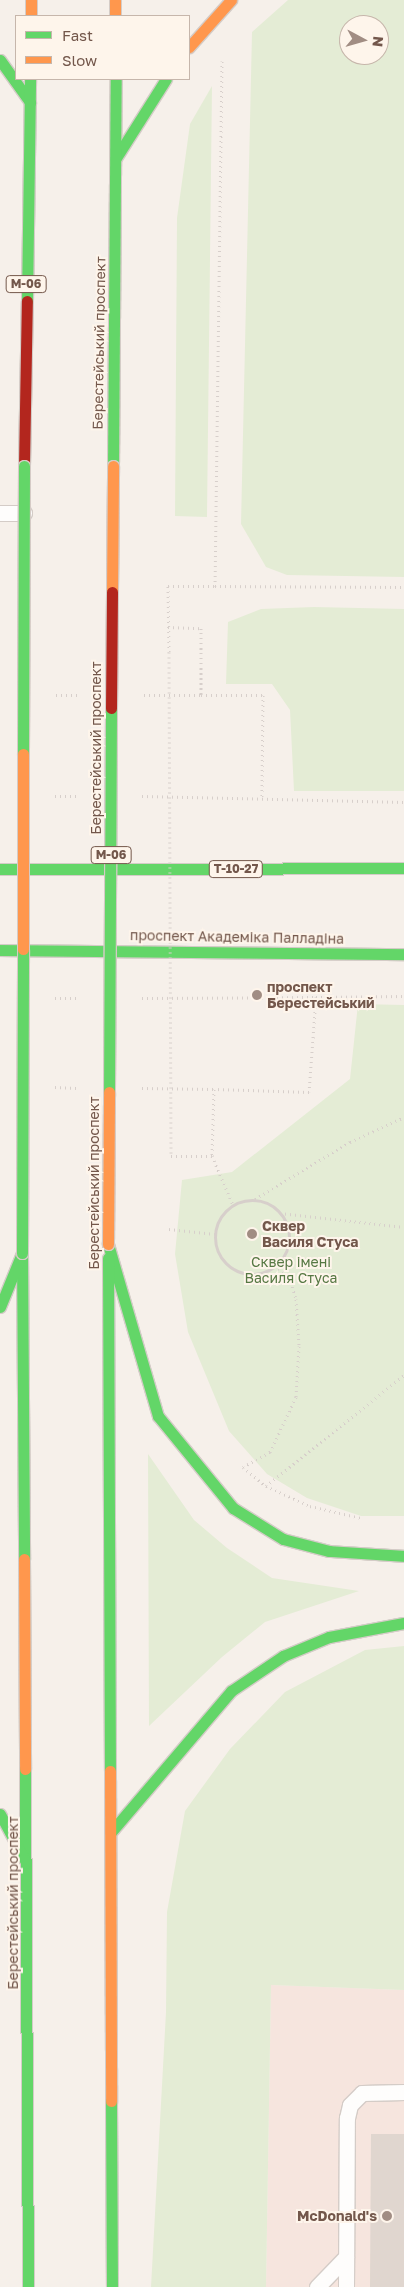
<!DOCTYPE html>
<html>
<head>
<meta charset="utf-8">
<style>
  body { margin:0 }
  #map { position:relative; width:404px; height:2287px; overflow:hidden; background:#f6f0ea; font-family:"Golos Text",sans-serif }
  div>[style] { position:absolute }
  .commercial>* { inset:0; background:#f6e5de }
  .green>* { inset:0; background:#e4ecd5 }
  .building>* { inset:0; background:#e0d6cf }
  .path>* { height:3px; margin-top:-1.5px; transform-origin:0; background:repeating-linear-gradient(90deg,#d7cfcb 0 1px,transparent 0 5px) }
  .path>.ring { margin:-1.5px; padding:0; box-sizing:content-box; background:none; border:3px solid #d7cfcb; border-radius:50% }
  .roads { filter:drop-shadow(1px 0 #d4ccc7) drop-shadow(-1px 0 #d4ccc7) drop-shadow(0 1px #d4ccc7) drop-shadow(0 -1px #d4ccc7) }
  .lane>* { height:15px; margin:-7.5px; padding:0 7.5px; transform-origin:7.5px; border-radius:7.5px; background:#fefdfc }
  .fast>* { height:11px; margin:-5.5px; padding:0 5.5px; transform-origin:5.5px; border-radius:5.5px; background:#63d668 }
  .slow>* { height:11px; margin:-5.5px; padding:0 5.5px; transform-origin:5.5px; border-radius:5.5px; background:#ff974d }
  .jam>* { height:11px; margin:-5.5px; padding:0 5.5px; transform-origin:5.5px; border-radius:5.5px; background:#b3261e }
  .path-bridge>* { height:3px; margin-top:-1.5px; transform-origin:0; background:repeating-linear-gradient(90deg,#d7cfcb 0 1px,transparent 0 5px) }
  .bridges { filter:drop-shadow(1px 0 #d5cbc6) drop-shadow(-1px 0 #d5cbc6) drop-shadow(0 1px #d5cbc6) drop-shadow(0 -1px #d5cbc6) }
  .fast-bridge>* { height:11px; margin:-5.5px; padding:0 5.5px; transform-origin:5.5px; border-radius:5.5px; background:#63d668 }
  .slow-bridge>* { height:11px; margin:-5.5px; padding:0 5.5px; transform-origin:5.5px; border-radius:5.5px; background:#ff974d }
  .jam-bridge>* { height:11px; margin:-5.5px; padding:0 5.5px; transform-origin:5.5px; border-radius:5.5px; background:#b3261e }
  .dots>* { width:14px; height:14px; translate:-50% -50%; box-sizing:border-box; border:2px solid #fef5eb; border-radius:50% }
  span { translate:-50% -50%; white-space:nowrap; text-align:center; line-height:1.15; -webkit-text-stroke:4px #fef5eb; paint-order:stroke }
  .shield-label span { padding:1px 4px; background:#fef5eb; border:1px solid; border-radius:4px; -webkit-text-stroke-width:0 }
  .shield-label { font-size:12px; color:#73574b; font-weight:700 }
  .street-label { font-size:14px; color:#73574b }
  .poi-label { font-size:14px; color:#73574b; font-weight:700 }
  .left { translate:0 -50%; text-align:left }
  .right { translate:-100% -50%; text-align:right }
  .park-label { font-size:14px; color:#567843 }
  .legend { position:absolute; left:15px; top:15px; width:175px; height:65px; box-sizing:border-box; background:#fef5eb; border:1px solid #c6b6ab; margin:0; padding:6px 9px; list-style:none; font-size:15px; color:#73574b }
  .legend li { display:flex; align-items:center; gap:10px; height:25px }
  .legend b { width:25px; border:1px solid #c6b6ab }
  .north { position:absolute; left:339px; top:15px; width:50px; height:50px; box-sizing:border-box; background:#fef5eb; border:1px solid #c6b6ab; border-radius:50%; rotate:96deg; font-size:14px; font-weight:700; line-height:20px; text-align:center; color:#73574b }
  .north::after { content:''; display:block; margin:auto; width:18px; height:22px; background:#a18d83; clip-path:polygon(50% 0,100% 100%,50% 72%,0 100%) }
</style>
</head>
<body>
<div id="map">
  <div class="commercial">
    <i style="clip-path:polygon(271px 1985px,404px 1990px,404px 2287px,266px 2287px)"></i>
  </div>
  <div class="green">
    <i style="clip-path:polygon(evenodd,288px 0,404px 0,404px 577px,287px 575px,266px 567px,241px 524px,252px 32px,288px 0,349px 25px,379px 25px,379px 55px,349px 55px,349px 25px)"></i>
    <i style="clip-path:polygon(212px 86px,207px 517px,175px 516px,177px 218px,190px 124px)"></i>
    <i style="clip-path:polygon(314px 607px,404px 609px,404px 791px,294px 791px,290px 710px,272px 684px,226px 684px,228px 622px,261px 609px)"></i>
    <i style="clip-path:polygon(358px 1004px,404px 1005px,404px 1516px,361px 1516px,307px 1498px,267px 1474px,229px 1431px,188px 1332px,175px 1254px,182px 1180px,232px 1172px,350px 1079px)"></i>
    <i style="clip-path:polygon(148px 1454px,194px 1520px,227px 1548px,272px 1578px,359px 1591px,265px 1622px,222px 1657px,149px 1726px)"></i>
    <i style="clip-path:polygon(404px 1646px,404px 1990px,271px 1985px,266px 2287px,151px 2287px,166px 2012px,167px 1912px,185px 1811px,230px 1749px,285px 1692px,365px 1650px)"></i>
  </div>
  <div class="building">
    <i style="clip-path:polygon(371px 2134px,404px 2134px,404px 2287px,370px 2287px)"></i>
  </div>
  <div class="path">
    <i style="left:222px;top:61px;width:525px;rotate:90.76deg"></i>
    <i style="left:215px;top:586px;width:189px;rotate:0.3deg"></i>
    <i style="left:168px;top:627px;width:33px;rotate:2deg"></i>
    <i style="left:201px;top:628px;width:67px;rotate:90deg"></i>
    <i style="left:201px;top:695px;width:62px"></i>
    <i style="left:263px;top:695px;width:104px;rotate:90.6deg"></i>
    <i style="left:169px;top:652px;width:66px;rotate:-90.9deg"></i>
    <i style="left:168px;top:586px;width:47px"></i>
    <i style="left:56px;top:695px;width:24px"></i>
    <i style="left:144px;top:695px;width:57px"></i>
    <i style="left:55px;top:796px;width:24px"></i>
    <i style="left:142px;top:796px;width:262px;rotate:1.3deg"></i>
    <i style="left:316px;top:997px;width:88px;rotate:-0.7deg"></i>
    <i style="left:55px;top:998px;width:24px"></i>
    <i style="left:142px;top:998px;width:174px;rotate:-0.3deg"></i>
    <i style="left:316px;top:997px;width:95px;rotate:94.2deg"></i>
    <i style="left:309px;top:1092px;width:95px;rotate:-178.2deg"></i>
    <i style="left:214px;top:1089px;width:67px;rotate:91.7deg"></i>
    <i style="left:212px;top:1156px;width:41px;rotate:180deg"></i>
    <i style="left:55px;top:1087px;width:21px;rotate:3deg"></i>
    <i style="left:142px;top:1088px;width:72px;rotate:0.8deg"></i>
    <i style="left:212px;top:1156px;width:53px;rotate:66.8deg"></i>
    <i style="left:255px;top:1199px;width:111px;rotate:-31deg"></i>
    <i style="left:350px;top:1142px;width:60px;rotate:-24.8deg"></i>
    <i class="ring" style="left:215px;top:1200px;width:71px;height:71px"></i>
    <i style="left:280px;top:1213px;width:125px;rotate:6.4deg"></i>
    <i style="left:169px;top:1229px;width:46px;rotate:6.2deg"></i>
    <i style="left:275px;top:1265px;width:18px;rotate:41deg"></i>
    <i style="left:289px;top:1277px;width:23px;rotate:72deg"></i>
    <i style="left:296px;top:1299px;width:47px;rotate:86.3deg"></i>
    <i style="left:299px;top:1346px;width:51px;rotate:93.4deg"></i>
    <i style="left:296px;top:1397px;width:61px;rotate:115.3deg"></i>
    <i style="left:270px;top:1452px;width:31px;rotate:151deg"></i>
    <i style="left:243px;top:1467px;width:30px;rotate:40deg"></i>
    <i style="left:266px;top:1486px;width:177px;rotate:-38.8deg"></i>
    <i style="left:266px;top:1486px;width:48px;rotate:24.4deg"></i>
    <i style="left:310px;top:1506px;width:52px;rotate:13.2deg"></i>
  </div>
  <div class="roads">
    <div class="lane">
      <i style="left:0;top:513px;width:24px"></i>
      <i style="left:317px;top:2287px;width:42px;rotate:-46deg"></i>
      <i style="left:346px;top:2287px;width:169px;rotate:-89.7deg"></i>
      <i style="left:347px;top:2118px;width:13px;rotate:-77deg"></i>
      <i style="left:350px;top:2105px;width:17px;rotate:-45deg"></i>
      <i style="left:362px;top:2093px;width:42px;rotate:-1.4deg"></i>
    </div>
    <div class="fast">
      <i style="left:0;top:60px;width:52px;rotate:54.5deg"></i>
      <i style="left:116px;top:158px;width:93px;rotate:-57.7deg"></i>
      <i style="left:27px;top:301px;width:222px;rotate:-89.2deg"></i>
      <i style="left:113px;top:466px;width:387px;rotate:-89.6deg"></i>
      <i style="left:0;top:869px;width:404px;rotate:-0.1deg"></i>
      <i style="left:0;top:950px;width:404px;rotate:0.6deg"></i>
      <i style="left:108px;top:1244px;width:179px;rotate:73.8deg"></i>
      <i style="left:158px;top:1416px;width:119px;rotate:50.8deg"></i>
      <i style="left:233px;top:1508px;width:59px;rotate:31.8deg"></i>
      <i style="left:283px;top:1539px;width:48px;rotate:14.6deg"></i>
      <i style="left:329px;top:1551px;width:75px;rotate:3.8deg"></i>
      <i style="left:22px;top:1254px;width:305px;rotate:89.6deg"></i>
      <i style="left:108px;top:1258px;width:513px;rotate:89.78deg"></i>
      <i style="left:0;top:1307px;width:58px;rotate:-67.8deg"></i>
      <i style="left:25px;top:1769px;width:518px;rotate:89.67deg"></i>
      <i style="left:0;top:1814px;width:55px;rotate:61.6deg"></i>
      <i style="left:112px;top:1831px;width:184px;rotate:-49.6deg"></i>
      <i style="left:231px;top:1691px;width:63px;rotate:-33.9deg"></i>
      <i style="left:283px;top:1656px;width:50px;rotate:-22.4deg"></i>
      <i style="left:329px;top:1637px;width:76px;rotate:-10.6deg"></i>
      <i style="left:111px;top:2101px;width:186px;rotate:89.7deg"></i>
    </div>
    <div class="slow">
      <i style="left:31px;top:0;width:16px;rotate:90deg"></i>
      <i style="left:115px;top:0;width:16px;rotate:90deg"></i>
      <i style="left:189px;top:47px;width:63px;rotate:-48.2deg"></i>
      <i style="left:24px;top:1559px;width:210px;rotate:89.7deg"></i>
      <i style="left:110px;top:1771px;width:330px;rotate:89.8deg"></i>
    </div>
    <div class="jam">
      <i style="left:24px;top:466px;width:165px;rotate:-89deg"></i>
    </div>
  </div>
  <div class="path-bridge">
    <i style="left:169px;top:652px;width:504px;rotate:89.77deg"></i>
  </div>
  <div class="bridges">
    <div class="fast-bridge">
      <i style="left:23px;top:754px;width:288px;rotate:-89.8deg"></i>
      <i style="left:109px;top:1092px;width:384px;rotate:-89.7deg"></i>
      <i style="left:22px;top:1253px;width:304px;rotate:-89.8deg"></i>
    </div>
    <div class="slow-bridge">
      <i style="left:112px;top:592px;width:126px;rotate:-89.5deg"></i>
      <i style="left:23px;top:949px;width:195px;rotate:-90deg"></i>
      <i style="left:108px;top:1244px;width:152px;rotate:-89.6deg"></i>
    </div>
    <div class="jam-bridge">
      <i style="left:111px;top:708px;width:116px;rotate:-89.5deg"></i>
    </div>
  </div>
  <div class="dots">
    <i style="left:257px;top:995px;background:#a18d83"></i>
    <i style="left:252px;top:1234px;background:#a18d83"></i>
    <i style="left:387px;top:2216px;background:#a18d83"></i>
  </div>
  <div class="shield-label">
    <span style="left:26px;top:284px">М-06</span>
    <span style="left:111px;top:855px">М-06</span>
    <span style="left:236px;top:869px">Т-10-27</span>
  </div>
  <div class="street-label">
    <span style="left:99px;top:343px;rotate:-89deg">Берестейський проспект</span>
    <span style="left:96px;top:748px;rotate:-90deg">Берестейський проспект</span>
    <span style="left:237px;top:937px;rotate:1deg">проспект Академіка Палладіна</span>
    <span style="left:94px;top:1183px;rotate:-90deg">Берестейський проспект</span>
    <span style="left:13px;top:1903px;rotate:-90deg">Берестейський проспект</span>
  </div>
  <div class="poi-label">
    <span class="left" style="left:267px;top:995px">проспект<br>Берестейський</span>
    <span class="left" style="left:262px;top:1234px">Сквер<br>Василя Стуса</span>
    <span class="right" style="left:377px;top:2216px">McDonald's</span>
  </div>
  <div class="park-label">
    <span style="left:291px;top:1270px">Сквер імені<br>Василя Стуса</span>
  </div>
  <ul class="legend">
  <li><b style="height:6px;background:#63d668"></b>Fast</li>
  <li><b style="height:6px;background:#ff974d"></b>Slow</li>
  </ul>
  <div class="north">N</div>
</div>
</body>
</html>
